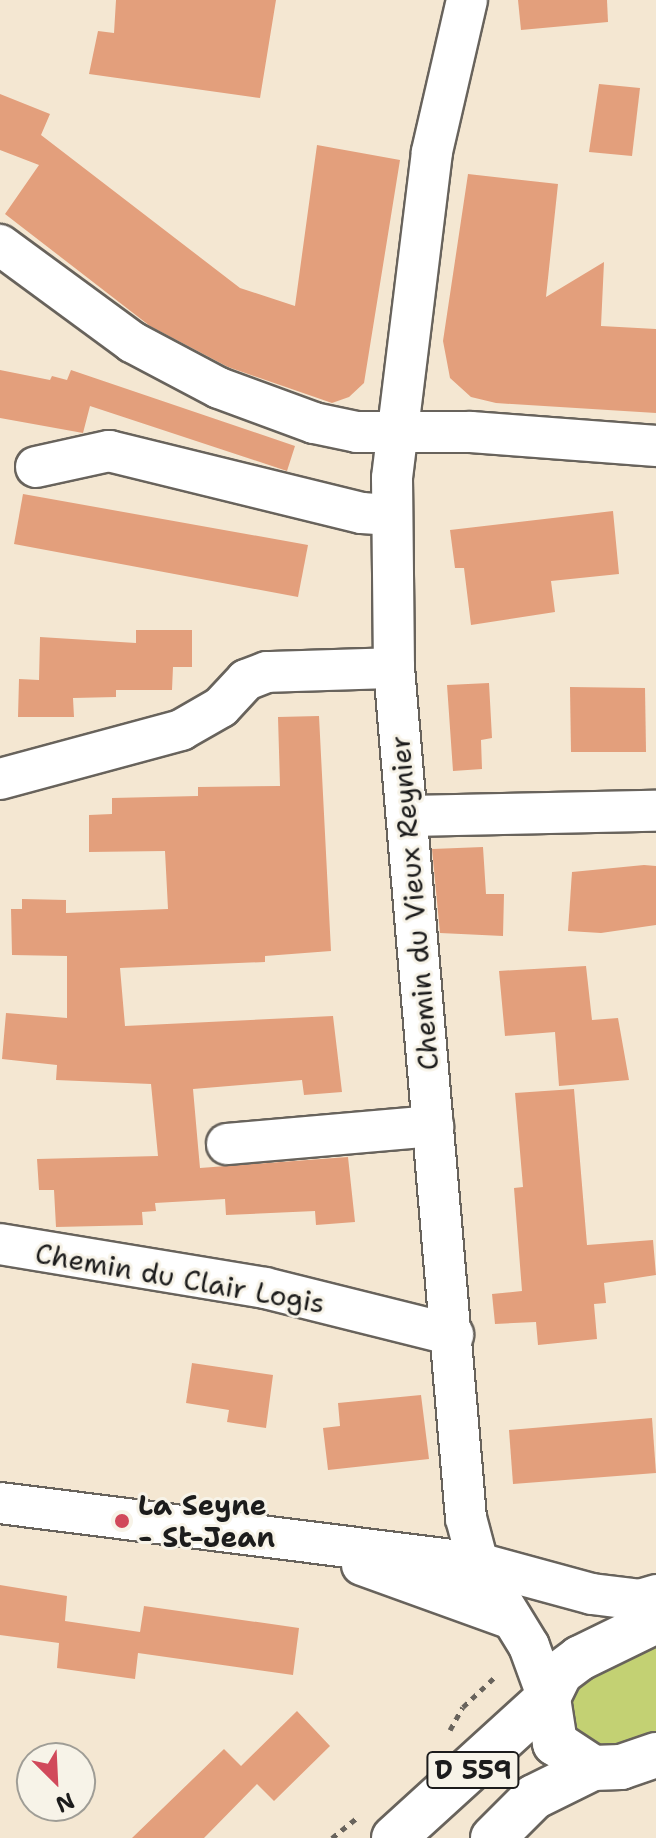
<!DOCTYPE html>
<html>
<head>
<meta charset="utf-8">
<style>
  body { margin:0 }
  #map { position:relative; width:656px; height:1838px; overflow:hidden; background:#f4e7d2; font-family:"Shantell Sans",sans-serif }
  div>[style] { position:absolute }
  .green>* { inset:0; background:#c3d173 }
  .building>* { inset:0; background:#e39f7c }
  .path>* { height:5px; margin-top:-2.5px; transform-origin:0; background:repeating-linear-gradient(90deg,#68635c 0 6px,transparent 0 12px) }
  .roads { filter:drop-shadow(2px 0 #68635c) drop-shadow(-2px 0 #68635c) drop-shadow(0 2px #68635c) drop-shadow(0 -2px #68635c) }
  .minor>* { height:40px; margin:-20px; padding:0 20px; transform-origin:20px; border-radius:20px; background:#fff }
  .major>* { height:44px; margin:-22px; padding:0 22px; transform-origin:22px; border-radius:22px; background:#fff }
  .dots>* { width:22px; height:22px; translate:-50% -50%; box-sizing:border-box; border:4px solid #f7f3e8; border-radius:50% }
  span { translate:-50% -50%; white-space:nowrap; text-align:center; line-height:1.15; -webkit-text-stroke:6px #f7f3e8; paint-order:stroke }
  .shield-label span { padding:2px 6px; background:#f7f3e8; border:2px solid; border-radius:6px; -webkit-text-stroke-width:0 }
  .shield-label { font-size:26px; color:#1c1c1c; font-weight:700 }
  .street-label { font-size:28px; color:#1c1c1c }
  .poi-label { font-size:28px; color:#1c1c1c; font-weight:700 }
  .left { translate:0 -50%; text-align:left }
  .north { position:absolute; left:16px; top:1742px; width:80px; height:80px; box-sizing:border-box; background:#f7f3e8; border:2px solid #9f9d96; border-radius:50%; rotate:156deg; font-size:22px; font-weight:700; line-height:32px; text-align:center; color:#1c1c1c }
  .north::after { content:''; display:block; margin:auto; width:28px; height:36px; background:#d1495b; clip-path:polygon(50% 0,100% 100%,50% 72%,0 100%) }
</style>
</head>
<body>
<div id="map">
  <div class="green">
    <i style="clip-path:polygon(656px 1621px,656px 1755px,573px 1757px,560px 1673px)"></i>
  </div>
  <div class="building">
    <i style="clip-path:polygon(116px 0,276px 0,260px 98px,89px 74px,98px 31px,114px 33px)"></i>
    <i style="clip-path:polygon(518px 0,607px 0,608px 22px,521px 30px)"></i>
    <i style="clip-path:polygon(599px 84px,640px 88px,632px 156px,589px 152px)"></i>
    <i style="clip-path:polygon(0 94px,50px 114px,41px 135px,240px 288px,295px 306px,317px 145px,400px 160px,364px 383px,349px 397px,332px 403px,228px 367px,150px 326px,5px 214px,39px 165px,0 150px)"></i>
    <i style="clip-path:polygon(468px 174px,558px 184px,546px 297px,604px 262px,601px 326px,656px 329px,656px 413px,496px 403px,471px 397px,450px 378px,443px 341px)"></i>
    <i style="clip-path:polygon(0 370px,50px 380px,52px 376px,67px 380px,71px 370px,295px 446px,287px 471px,90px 406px,83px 433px,0 418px)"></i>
    <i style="clip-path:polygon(23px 494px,308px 545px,298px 597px,14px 544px)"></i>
    <i style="clip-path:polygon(613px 511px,619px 574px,551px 581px,555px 612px,471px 625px,464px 568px,455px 568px,450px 530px)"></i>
    <i style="clip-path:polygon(136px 630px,192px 630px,192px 667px,173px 667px,172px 690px,116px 690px,116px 697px,73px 698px,74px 717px,18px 717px,19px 679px,39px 680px,40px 637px,136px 643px)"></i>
    <i style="clip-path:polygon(489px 683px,492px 738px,481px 740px,482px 769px,453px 771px,447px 685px)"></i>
    <i style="clip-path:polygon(570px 687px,645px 688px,646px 752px,571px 752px)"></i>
    <i style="clip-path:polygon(319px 716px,331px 951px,265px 956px,265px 962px,120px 968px,125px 1026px,333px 1016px,342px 1092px,304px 1095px,302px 1080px,193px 1089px,198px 1146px,200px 1168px,348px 1157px,355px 1222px,316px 1225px,315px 1211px,226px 1215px,225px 1199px,155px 1203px,156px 1211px,142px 1212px,143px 1225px,56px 1227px,54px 1190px,39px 1190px,37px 1159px,158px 1156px,151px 1084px,56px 1080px,57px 1065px,2px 1059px,6px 1013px,67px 1018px,67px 956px,12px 955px,11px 909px,22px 909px,22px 899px,66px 900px,66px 913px,168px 909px,165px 851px,89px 852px,89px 815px,112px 814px,112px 798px,198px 796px,198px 787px,280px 786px,278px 717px)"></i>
    <i style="clip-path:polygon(483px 847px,486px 894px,504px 894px,503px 936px,440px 933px,432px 849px)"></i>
    <i style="clip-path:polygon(644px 865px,656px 866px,656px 925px,601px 933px,568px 931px,572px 872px)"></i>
    <i style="clip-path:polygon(586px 966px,592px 1020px,618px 1018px,629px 1080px,559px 1086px,555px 1032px,505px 1036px,499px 971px)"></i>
    <i style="clip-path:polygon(574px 1089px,587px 1245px,653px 1240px,656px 1275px,604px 1283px,606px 1303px,594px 1304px,597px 1339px,538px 1345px,536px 1322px,495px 1324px,492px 1294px,522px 1291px,514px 1188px,523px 1187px,515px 1093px)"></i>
    <i style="clip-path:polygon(192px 1363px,273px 1375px,266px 1428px,227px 1422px,229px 1410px,186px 1403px)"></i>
    <i style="clip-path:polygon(421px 1395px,429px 1459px,328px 1470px,323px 1428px,340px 1426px,338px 1403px)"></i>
    <i style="clip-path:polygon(652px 1418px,656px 1473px,513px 1484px,509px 1430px)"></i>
    <i style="clip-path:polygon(0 1585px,67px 1596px,65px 1621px,140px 1632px,144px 1606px,299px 1628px,293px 1675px,138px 1653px,135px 1679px,57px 1668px,59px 1643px,0 1635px)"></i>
    <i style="clip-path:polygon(297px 1711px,330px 1746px,274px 1801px,257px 1784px,204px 1838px,132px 1838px,224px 1749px,241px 1766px)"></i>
  </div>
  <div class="path">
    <i style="left:450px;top:1730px;width:26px;rotate:-61deg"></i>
    <i style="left:463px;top:1707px;width:47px;rotate:-43.3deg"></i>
    <i style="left:332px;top:1838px;width:35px;rotate:-39deg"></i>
  </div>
  <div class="roads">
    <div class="minor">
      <i style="left:467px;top:0;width:156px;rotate:103deg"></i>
      <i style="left:432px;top:152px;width:328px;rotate:97deg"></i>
      <i style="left:392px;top:478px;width:190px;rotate:89.4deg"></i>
      <i style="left:394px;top:668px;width:853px;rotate:85.16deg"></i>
      <i style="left:466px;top:1518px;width:47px;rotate:75.1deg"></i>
      <i style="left:478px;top:1563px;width:97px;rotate:58.4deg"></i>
      <i style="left:529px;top:1646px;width:55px;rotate:69.9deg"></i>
      <i style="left:0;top:245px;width:164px;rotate:36.3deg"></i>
      <i style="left:132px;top:342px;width:98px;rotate:27.9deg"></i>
      <i style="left:219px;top:388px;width:101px;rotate:20.2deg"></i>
      <i style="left:314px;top:423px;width:44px;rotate:11.8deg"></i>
      <i style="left:357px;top:432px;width:114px"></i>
      <i style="left:471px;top:432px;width:186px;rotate:4.3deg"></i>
      <i style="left:36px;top:467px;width:75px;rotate:-12.4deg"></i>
      <i style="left:109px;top:451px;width:260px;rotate:13.8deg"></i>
      <i style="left:362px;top:513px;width:27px;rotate:4deg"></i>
      <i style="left:0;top:779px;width:188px;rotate:-15.1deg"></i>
      <i style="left:181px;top:730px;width:46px;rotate:-29.9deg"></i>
      <i style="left:221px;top:707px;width:37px;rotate:-47deg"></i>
      <i style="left:246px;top:680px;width:22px;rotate:-21deg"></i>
      <i style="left:267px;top:672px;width:127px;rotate:-1.8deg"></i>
      <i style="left:407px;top:816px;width:249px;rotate:-1.2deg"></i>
      <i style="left:227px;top:1144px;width:207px;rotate:-5deg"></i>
      <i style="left:0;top:1244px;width:269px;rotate:9.4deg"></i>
      <i style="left:265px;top:1288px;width:194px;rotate:14deg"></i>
      <i style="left:0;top:1503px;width:482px;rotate:7.2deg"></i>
      <i style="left:478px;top:1563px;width:118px;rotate:15.2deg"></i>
      <i style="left:592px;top:1594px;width:48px;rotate:7.1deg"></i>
      <i style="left:640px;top:1600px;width:17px;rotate:-17deg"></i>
      <i style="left:362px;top:1565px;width:159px;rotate:19.8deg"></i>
    </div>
    <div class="major">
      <i style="left:656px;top:1621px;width:85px;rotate:154deg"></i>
      <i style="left:580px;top:1658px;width:25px;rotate:143deg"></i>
      <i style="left:560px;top:1673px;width:28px;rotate:116deg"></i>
      <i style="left:548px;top:1698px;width:46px;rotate:81.2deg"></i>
      <i style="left:555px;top:1743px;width:45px;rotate:33.3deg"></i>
      <i style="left:593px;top:1768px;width:28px;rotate:-2deg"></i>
      <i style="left:621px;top:1767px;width:37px;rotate:-19deg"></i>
      <i style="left:394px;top:1838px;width:208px;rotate:-42.3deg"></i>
      <i style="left:493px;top:1838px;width:58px;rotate:-45deg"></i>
      <i style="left:534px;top:1797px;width:66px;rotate:-26.2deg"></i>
    </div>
  </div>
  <div class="dots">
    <i style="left:122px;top:1521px;background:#d1495b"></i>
  </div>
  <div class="shield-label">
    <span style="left:473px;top:1770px">D 559</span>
  </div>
  <div class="street-label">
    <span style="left:414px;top:903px;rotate:-95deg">Chemin du Vieux Reynier</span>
    <span style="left:180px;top:1278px;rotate:10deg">Chemin du Clair Logis</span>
  </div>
  <div class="poi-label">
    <span class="left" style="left:138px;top:1521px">La Seyne<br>- St-Jean</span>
  </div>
  <div class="north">N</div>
</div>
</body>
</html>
